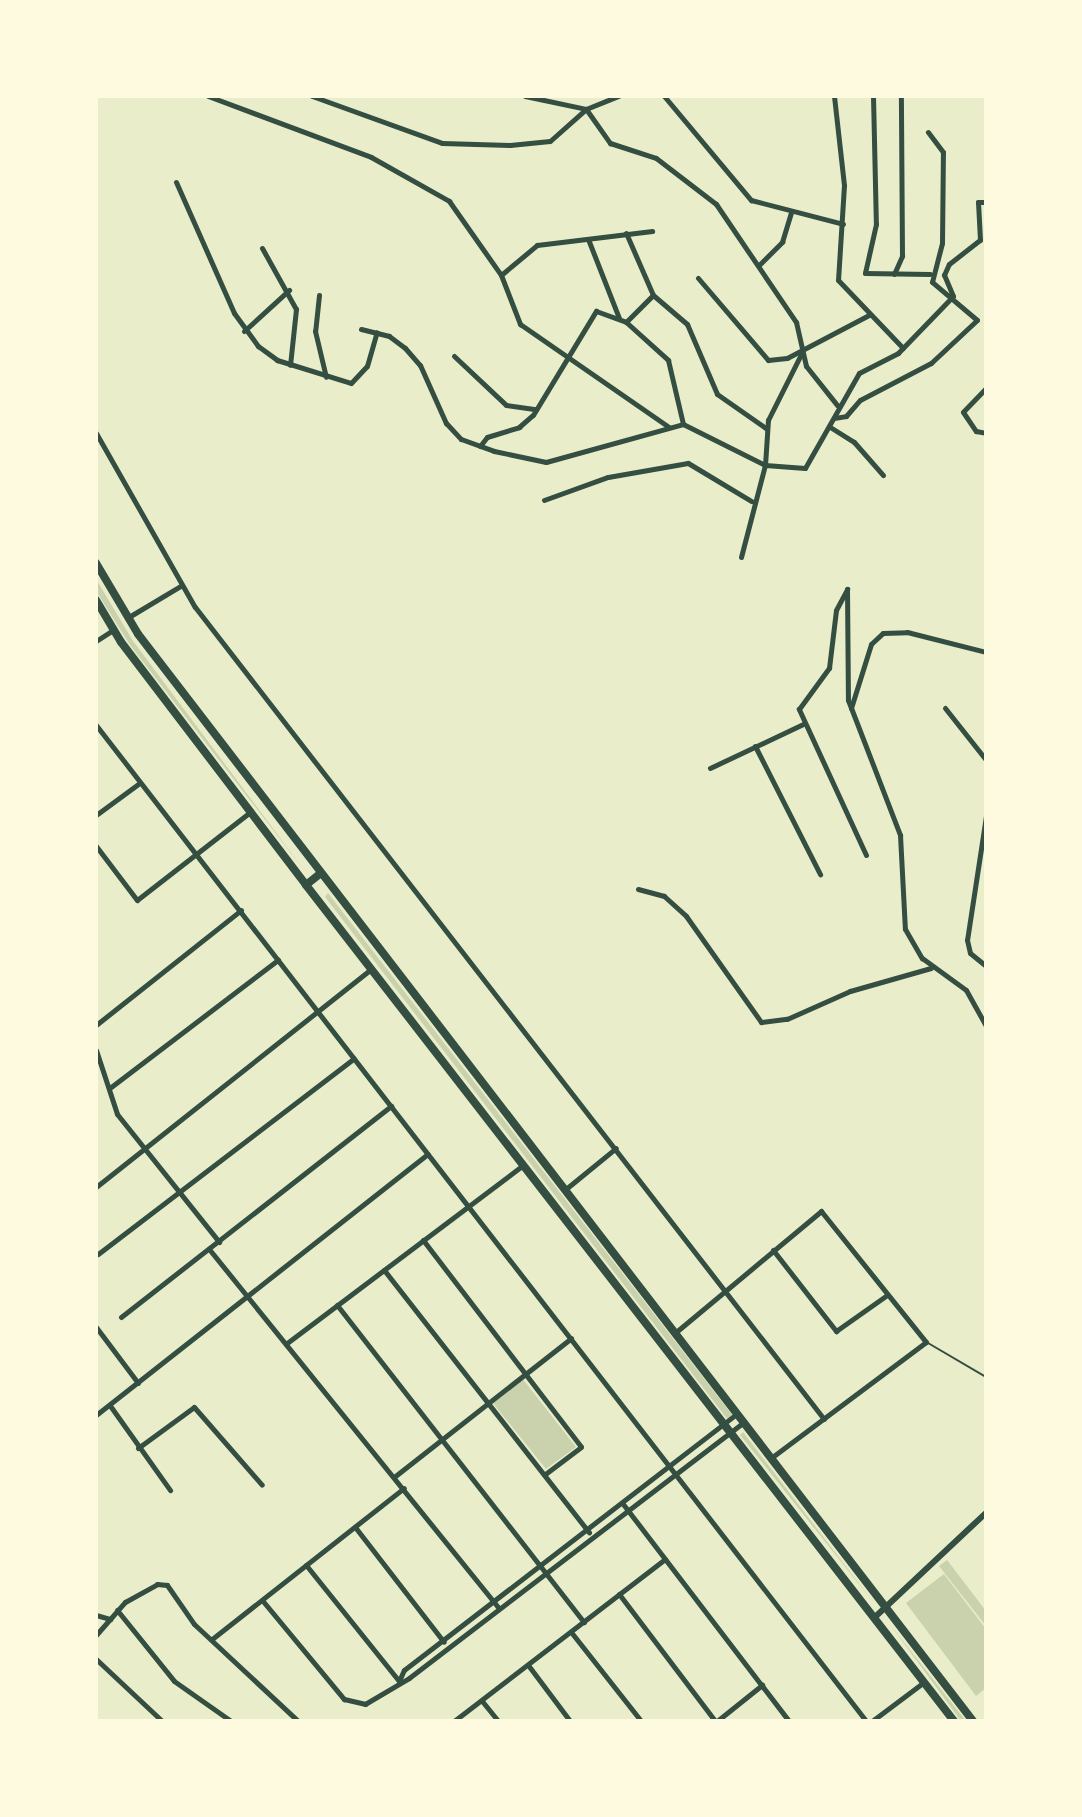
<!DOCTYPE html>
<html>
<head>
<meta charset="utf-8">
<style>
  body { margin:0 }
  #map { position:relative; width:1082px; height:1817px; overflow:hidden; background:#e9edc9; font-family:"Sofia Sans Condensed",sans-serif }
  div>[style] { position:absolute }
  .green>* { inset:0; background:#cad2ad }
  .service>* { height:2px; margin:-1px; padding:0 1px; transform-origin:1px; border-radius:1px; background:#344e41 }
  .minor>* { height:5px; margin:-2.5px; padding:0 2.5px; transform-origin:2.5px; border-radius:2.5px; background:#344e41 }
  .tertiary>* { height:6px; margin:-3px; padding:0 3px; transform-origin:3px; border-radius:3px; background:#344e41 }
  .secondary>* { height:8px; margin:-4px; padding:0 4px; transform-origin:4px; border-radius:4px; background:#344e41 }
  span { translate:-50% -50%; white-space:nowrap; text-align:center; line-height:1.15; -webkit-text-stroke:6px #fefae0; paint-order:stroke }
  .frame { position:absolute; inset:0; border:98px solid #fefae0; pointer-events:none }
</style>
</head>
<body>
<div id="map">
  <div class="green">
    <i style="clip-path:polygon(96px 579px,133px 641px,304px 870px,130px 645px,96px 591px)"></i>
    <i style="clip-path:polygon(328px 893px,733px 1416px,728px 1420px,325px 897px)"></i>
    <i style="clip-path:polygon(522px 1378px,576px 1447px,546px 1469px,492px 1402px)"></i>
    <i style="clip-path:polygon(743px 1432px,874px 1603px,740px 1435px)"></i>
    <i style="clip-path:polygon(947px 1560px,986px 1611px,986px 1626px,939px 1566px)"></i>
    <i style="clip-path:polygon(944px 1574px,986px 1629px,986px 1688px,976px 1696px,906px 1603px)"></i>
    <i style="clip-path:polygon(889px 1623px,966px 1721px,961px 1721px)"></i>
  </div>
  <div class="service">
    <i style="left:928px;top:1343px;width:67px;rotate:30.4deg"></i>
  </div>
  <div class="minor">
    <i style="left:208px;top:96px;width:174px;rotate:20.5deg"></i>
    <i style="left:371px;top:157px;width:90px;rotate:29.4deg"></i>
    <i style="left:449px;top:201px;width:90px;rotate:54.9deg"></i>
    <i style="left:501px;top:275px;width:53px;rotate:68.8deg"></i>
    <i style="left:520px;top:324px;width:181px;rotate:34.7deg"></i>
    <i style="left:312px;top:96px;width:138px;rotate:19.9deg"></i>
    <i style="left:442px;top:143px;width:68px;rotate:1.7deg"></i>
    <i style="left:510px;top:145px;width:40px;rotate:-5.7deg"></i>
    <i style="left:550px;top:141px;width:48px;rotate:-41.6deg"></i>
    <i style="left:586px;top:109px;width:35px;rotate:-22deg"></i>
    <i style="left:525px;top:96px;width:62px;rotate:12deg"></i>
    <i style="left:664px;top:96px;width:136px;rotate:50.1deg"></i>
    <i style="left:751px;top:200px;width:95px;rotate:14.6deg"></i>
    <i style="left:834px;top:96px;width:90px;rotate:83.6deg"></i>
    <i style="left:844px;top:185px;width:95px;rotate:93.6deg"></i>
    <i style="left:838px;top:280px;width:94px;rotate:46.3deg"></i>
    <i style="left:873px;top:96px;width:128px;rotate:88.7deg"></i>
    <i style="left:876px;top:224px;width:50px;rotate:102.7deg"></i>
    <i style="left:865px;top:273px;width:65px;rotate:0.9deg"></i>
    <i style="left:586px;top:109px;width:42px;rotate:54.8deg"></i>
    <i style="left:610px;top:143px;width:48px;rotate:18.1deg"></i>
    <i style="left:656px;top:158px;width:76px;rotate:37.5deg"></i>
    <i style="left:716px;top:204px;width:143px;rotate:55.9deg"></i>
    <i style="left:796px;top:322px;width:45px;rotate:77.2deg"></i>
    <i style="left:806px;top:366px;width:50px;rotate:51.5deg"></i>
    <i style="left:176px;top:182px;width:143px;rotate:66.1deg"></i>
    <i style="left:234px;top:313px;width:41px;rotate:54deg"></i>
    <i style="left:258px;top:346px;width:24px;rotate:36deg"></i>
    <i style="left:277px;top:360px;width:77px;rotate:17.3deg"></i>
    <i style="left:351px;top:383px;width:23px;rotate:-47deg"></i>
    <i style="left:367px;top:366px;width:35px;rotate:-74deg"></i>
    <i style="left:626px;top:233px;width:68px;rotate:66.5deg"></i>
    <i style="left:653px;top:295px;width:45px;rotate:40.5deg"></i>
    <i style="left:687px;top:324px;width:76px;rotate:66.8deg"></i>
    <i style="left:717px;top:394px;width:61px;rotate:35deg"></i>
    <i style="left:588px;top:239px;width:85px;rotate:68.6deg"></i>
    <i style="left:262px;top:248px;width:70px;rotate:60.9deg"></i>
    <i style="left:296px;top:309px;width:56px;rotate:96.1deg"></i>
    <i style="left:759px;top:265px;width:33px;rotate:-45deg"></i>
    <i style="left:782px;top:242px;width:31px;rotate:-73deg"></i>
    <i style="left:894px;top:274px;width:20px;rotate:-66deg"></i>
    <i style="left:902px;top:256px;width:160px;rotate:-90.4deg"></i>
    <i style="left:501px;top:275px;width:47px;rotate:-39.8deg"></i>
    <i style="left:537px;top:245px;width:116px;rotate:-6.9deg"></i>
    <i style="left:698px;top:278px;width:108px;rotate:49.5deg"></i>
    <i style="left:768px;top:360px;width:19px;rotate:-6deg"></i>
    <i style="left:787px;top:358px;width:93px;rotate:-27.7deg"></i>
    <i style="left:319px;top:295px;width:36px;rotate:96deg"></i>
    <i style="left:315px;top:331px;width:47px;rotate:76.6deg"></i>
    <i style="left:626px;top:322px;width:38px;rotate:-45deg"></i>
    <i style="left:361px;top:329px;width:29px;rotate:14deg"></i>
    <i style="left:389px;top:336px;width:20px;rotate:37deg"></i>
    <i style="left:405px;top:348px;width:23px;rotate:49deg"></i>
    <i style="left:420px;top:365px;width:64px;rotate:65.9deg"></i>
    <i style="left:446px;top:423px;width:22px;rotate:47deg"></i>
    <i style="left:461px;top:439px;width:35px;rotate:20deg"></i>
    <i style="left:494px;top:451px;width:53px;rotate:11.9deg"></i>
    <i style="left:546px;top:462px;width:142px;rotate:-15.5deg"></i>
    <i style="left:244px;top:331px;width:61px;rotate:-42.3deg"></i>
    <i style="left:454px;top:356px;width:71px;rotate:43.3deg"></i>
    <i style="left:506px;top:405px;width:30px;rotate:8deg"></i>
    <i style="left:986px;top:388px;width:33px;rotate:134deg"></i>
    <i style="left:963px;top:412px;width:23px;rotate:56deg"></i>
    <i style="left:976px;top:431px;width:10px;rotate:11deg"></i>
    <i style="left:834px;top:418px;width:12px;rotate:-9deg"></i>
    <i style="left:846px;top:416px;width:21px;rotate:-49deg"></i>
    <i style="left:860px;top:400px;width:80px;rotate:-27.5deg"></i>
    <i style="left:931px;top:363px;width:63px;rotate:-43.1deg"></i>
    <i style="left:977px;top:320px;width:59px;rotate:-139.8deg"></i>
    <i style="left:932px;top:282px;width:40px;rotate:-75.6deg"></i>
    <i style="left:942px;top:243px;width:91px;rotate:-89.4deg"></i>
    <i style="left:943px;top:152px;width:25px;rotate:-127deg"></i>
    <i style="left:683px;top:424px;width:92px;rotate:26.6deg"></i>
    <i style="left:765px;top:465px;width:40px;rotate:4.3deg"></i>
    <i style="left:805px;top:468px;width:109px;rotate:-60.4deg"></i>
    <i style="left:859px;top:373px;width:44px;rotate:-27.1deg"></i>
    <i style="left:898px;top:353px;width:79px;rotate:-46deg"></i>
    <i style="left:953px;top:296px;width:23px;rotate:-113deg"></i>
    <i style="left:944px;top:275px;width:12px;rotate:-66deg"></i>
    <i style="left:949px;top:264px;width:39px;rotate:-38deg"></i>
    <i style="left:980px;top:240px;width:38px;rotate:-93deg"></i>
    <i style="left:978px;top:202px;width:8px"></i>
    <i style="left:830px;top:427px;width:28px;rotate:32deg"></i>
    <i style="left:854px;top:442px;width:44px;rotate:48.7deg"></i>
    <i style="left:96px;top:433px;width:200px;rotate:60.4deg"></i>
    <i style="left:195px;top:607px;width:1027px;rotate:52.24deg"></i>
    <i style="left:480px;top:446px;width:11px;rotate:-52deg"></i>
    <i style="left:487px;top:437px;width:34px;rotate:-17deg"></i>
    <i style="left:519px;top:427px;width:18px;rotate:-41deg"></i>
    <i style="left:533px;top:415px;width:122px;rotate:-58.8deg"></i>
    <i style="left:596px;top:311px;width:32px;rotate:20deg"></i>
    <i style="left:626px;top:322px;width:57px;rotate:42.1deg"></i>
    <i style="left:668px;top:360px;width:66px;rotate:76.8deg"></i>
    <i style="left:544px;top:500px;width:68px;rotate:-19.8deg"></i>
    <i style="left:608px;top:477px;width:81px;rotate:-9.9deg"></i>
    <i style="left:688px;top:463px;width:74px;rotate:31.1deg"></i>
    <i style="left:741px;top:557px;width:95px;rotate:-75.4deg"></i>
    <i style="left:765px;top:465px;width:45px;rotate:-86.2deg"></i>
    <i style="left:768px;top:420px;width:76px;rotate:-63.4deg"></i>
    <i style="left:127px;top:618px;width:64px;rotate:-31deg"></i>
    <i style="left:96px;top:641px;width:20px;rotate:-33deg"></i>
    <i style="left:851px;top:708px;width:67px;rotate:-72.6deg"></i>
    <i style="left:871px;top:644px;width:16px;rotate:-43deg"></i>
    <i style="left:883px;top:633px;width:24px;rotate:-2deg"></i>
    <i style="left:907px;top:632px;width:81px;rotate:14.2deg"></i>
    <i style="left:945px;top:708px;width:66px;rotate:51.7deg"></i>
    <i style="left:96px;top:725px;width:1259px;rotate:52.29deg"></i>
    <i style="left:755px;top:746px;width:144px;rotate:63.1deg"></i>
    <i style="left:710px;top:768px;width:103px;rotate:-25.3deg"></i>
    <i style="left:96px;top:815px;width:52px;rotate:-36.4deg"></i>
    <i style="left:986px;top:816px;width:125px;rotate:98.7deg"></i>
    <i style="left:967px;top:940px;width:13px;rotate:77deg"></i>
    <i style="left:970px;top:953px;width:21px;rotate:39deg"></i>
    <i style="left:96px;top:846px;width:68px;rotate:52.8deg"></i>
    <i style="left:137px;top:900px;width:143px;rotate:-37.9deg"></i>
    <i style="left:866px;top:855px;width:161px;rotate:-114.7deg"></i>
    <i style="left:799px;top:709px;width:51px;rotate:-53.8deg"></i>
    <i style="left:829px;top:668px;width:58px;rotate:-83.1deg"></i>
    <i style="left:836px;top:610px;width:24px;rotate:-62deg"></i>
    <i style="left:847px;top:589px;width:111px;rotate:89.5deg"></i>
    <i style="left:848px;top:700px;width:145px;rotate:68.9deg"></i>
    <i style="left:900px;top:835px;width:94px;rotate:87deg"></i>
    <i style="left:905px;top:929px;width:34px;rotate:60deg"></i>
    <i style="left:922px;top:958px;width:54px;rotate:36deg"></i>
    <i style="left:966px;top:990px;width:41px;rotate:60.9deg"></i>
    <i style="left:638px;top:889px;width:27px;rotate:15deg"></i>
    <i style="left:664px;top:896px;width:30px;rotate:42deg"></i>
    <i style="left:686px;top:916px;width:130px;rotate:54.7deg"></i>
    <i style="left:761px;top:1022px;width:26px;rotate:-7deg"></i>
    <i style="left:787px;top:1019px;width:69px;rotate:-24deg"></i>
    <i style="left:850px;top:991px;width:84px;rotate:-15.9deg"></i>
    <i style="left:96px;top:1025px;width:185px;rotate:-38.4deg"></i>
    <i style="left:96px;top:1050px;width:67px;rotate:71.8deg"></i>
    <i style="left:117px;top:1114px;width:164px;rotate:51.4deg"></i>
    <i style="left:111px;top:1087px;width:210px;rotate:-37.3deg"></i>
    <i style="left:96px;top:1187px;width:351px;rotate:-38.4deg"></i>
    <i style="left:567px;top:1188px;width:63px;rotate:-39.2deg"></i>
    <i style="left:423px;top:1240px;width:260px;rotate:52.6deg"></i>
    <i style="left:581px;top:1447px;width:46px;rotate:142.9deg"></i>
    <i style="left:209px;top:1249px;width:462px;rotate:51.1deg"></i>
    <i style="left:773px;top:1250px;width:103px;rotate:52.1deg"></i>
    <i style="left:836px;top:1331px;width:62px;rotate:-35.2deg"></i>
    <i style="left:98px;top:1254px;width:322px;rotate:-37.4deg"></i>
    <i style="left:384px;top:1270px;width:333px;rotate:52deg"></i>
    <i style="left:337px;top:1305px;width:402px;rotate:52.1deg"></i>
    <i style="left:121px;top:1317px;width:343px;rotate:-38deg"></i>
    <i style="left:96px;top:1327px;width:70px;rotate:53.1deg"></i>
    <i style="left:676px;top:1332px;width:189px;rotate:-39.8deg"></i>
    <i style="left:821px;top:1211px;width:168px;rotate:51.3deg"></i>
    <i style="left:926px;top:1342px;width:192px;rotate:143.2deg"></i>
    <i style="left:287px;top:1343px;width:296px;rotate:-37deg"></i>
    <i style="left:111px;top:1407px;width:102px;rotate:54.6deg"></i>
    <i style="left:96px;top:1415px;width:422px;rotate:-38.2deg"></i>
    <i style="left:138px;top:1448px;width:69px;rotate:-36.2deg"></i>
    <i style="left:194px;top:1407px;width:103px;rotate:48.9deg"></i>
    <i style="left:394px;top:1477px;width:225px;rotate:-38.1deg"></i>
    <i style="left:623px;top:1504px;width:273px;rotate:52.6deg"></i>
    <i style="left:355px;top:1527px;width:145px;rotate:52.3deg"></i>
    <i style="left:306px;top:1565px;width:149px;rotate:51.3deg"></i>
    <i style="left:619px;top:1594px;width:159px;rotate:52.9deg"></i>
    <i style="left:262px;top:1600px;width:129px;rotate:50.4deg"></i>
    <i style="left:344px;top:1699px;width:22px;rotate:13deg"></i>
    <i style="left:365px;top:1704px;width:51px;rotate:-30.6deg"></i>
    <i style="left:409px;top:1678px;width:422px;rotate:-37.4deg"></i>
    <i style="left:117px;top:1610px;width:91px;rotate:51.2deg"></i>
    <i style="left:174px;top:1681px;width:70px;rotate:35.1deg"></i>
    <i style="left:96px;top:1615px;width:15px;rotate:16deg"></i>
    <i style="left:571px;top:1632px;width:113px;rotate:51.8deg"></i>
    <i style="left:96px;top:1635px;width:44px;rotate:-48.7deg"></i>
    <i style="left:125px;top:1602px;width:37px;rotate:-29deg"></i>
    <i style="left:157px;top:1584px;width:10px;rotate:6deg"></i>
    <i style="left:167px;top:1585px;width:47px;rotate:55.3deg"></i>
    <i style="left:194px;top:1624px;width:142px;rotate:43deg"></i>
    <i style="left:212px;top:1639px;width:244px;rotate:-38.2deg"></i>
    <i style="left:96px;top:1659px;width:91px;rotate:43.2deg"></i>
    <i style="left:528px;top:1665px;width:70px;rotate:53.1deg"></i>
    <i style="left:399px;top:1681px;width:12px;rotate:-66deg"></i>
    <i style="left:404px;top:1670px;width:421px;rotate:-37.6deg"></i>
    <i style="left:482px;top:1701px;width:26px;rotate:51deg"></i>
    <i style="left:454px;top:1721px;width:266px;rotate:-37.5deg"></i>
    <i style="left:717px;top:1721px;width:58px;rotate:-38.7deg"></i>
    <i style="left:872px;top:1721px;width:65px;rotate:-36.9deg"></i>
  </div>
  <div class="tertiary">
    <i style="left:874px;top:1618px;width:154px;rotate:-43.2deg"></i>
  </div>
  <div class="secondary">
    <i style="left:96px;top:563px;width:82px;rotate:59.4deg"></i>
    <i style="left:138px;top:634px;width:1371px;rotate:52.47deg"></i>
    <i style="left:96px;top:600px;width:49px;rotate:59.2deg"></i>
    <i style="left:121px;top:642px;width:305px;rotate:52.7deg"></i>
    <i style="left:306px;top:885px;width:1058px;rotate:52.22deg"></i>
    <i style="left:306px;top:885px;width:19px;rotate:-39deg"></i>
  </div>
  <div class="frame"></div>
</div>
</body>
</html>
